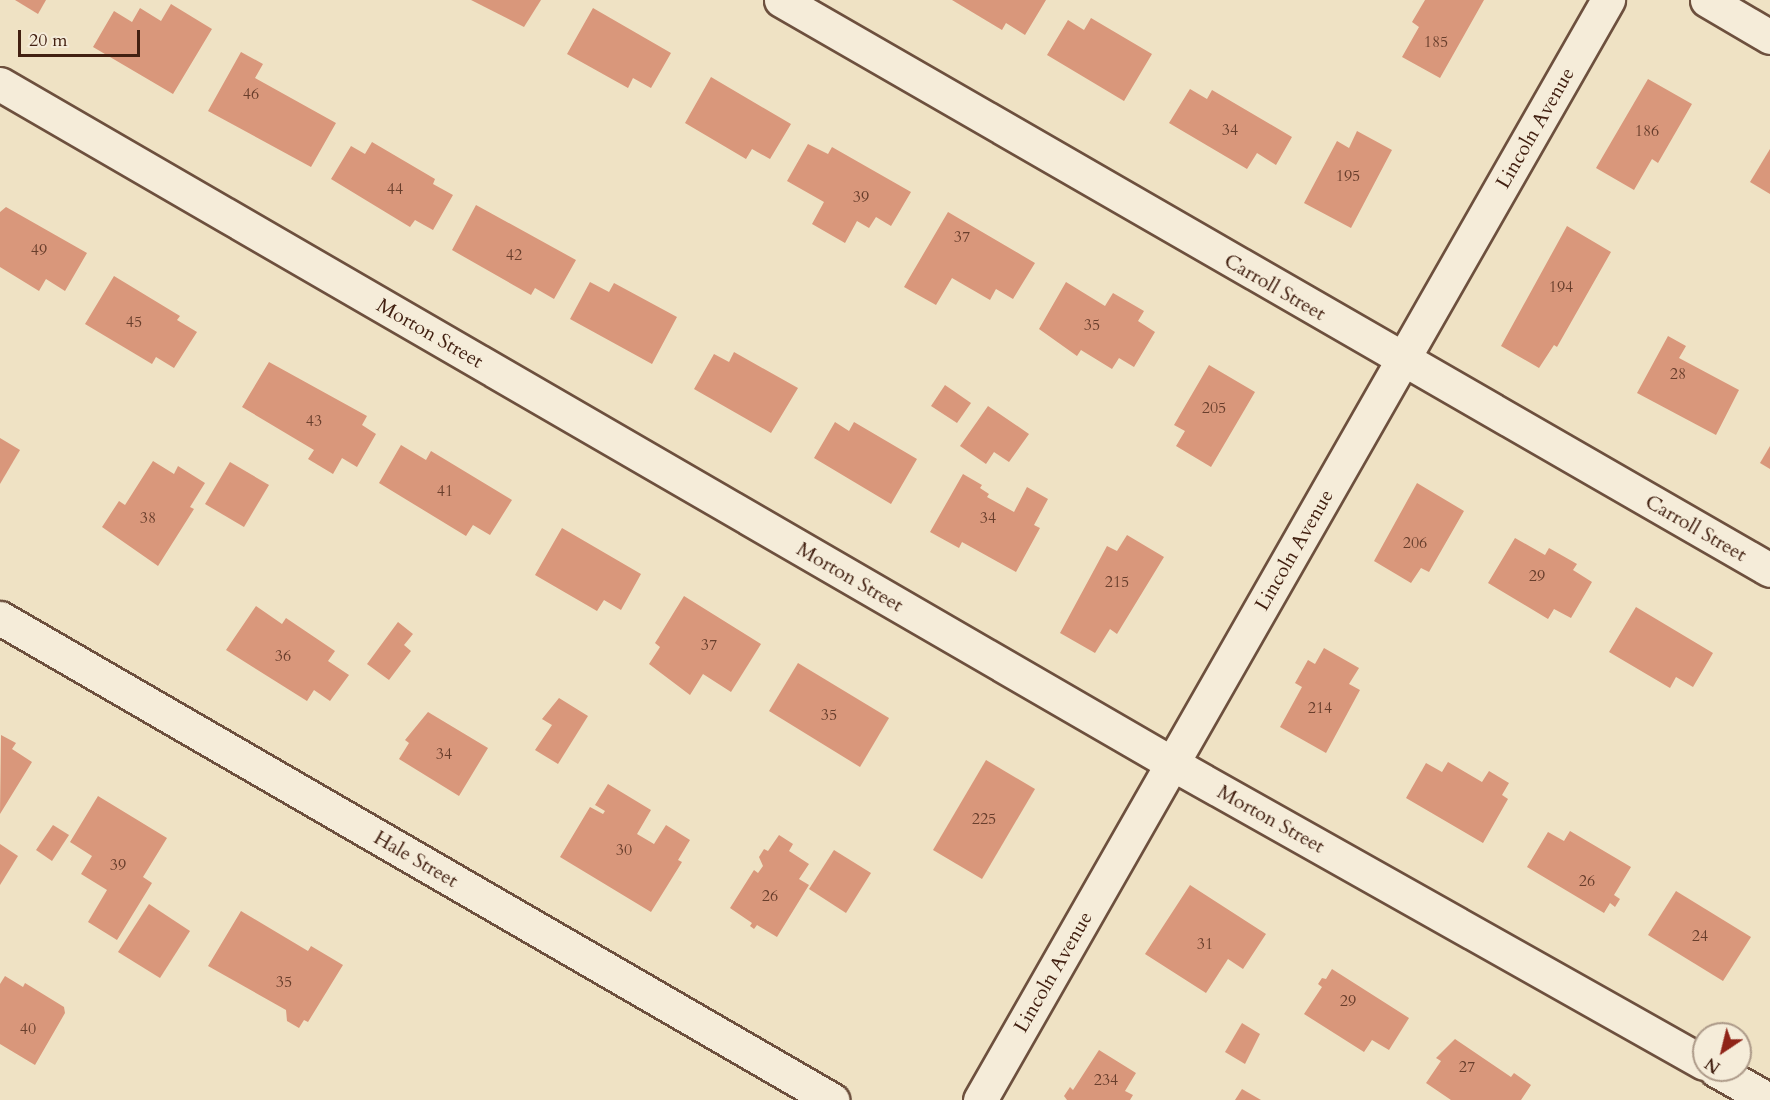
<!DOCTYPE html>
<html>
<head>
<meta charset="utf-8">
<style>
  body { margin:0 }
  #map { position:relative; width:1770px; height:1100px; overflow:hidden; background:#efe2c4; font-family:Cardo,serif }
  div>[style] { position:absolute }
  .building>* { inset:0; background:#d9977b }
  .roads { filter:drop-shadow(2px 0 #6d503e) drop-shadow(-2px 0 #6d503e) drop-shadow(0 2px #6d503e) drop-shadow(0 -2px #6d503e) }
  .minor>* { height:33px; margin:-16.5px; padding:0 16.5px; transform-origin:16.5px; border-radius:16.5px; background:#f5ecd9 }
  span { translate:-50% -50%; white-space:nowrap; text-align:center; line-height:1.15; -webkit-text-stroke:5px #f5ecd9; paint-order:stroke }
  .number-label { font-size:16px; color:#683e2c }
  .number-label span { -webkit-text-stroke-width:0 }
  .street-label { font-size:20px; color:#422011 }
  .north { position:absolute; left:1692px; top:1022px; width:60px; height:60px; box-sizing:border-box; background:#f5ecd9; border:2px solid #ad9a89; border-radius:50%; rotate:215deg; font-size:16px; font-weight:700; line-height:24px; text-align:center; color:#422011 }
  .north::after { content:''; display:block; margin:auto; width:21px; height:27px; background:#8f2418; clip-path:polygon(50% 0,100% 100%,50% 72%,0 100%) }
  .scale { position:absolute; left:18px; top:30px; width:122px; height:27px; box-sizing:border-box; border:3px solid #422011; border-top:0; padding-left:8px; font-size:18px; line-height:21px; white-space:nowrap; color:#422011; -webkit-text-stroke:4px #f5ecd9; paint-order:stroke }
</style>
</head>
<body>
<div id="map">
  <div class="building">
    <i style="clip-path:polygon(15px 0,46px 0,38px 14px)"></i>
    <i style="clip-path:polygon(471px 0,541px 0,524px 27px)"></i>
    <i style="clip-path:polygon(952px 0,1046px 0,1025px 35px,1006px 23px,1002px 30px)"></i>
    <i style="clip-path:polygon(1425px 0,1484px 0,1440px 78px,1402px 57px,1419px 27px,1412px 22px)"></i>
    <i style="clip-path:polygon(171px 4px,212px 29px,173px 94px,93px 47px,114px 11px,132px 22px,140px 8px,161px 21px)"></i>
    <i style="clip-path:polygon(593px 8px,671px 53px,651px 88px,633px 78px,628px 88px,567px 54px)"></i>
    <i style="clip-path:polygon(1091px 18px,1152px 54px,1124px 101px,1047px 55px,1068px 20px,1084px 30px)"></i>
    <i style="clip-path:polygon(241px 52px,263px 64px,255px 78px,336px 123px,311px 167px,208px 111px)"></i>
    <i style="clip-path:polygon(711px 77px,791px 124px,770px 159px,752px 149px,746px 159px,685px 123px)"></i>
    <i style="clip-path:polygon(1648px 79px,1692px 104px,1658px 163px,1652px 159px,1634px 190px,1596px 168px)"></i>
    <i style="clip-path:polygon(1190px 89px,1207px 99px,1212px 90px,1292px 137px,1276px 165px,1257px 153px,1247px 169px,1169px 123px)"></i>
    <i style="clip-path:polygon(1357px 131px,1392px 150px,1351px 228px,1304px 203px,1337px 141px,1349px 148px)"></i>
    <i style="clip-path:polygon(372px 142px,435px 179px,433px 184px,453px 195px,433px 230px,415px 220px,410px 227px,331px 179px,351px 146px,365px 154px)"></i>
    <i style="clip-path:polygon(808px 144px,828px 154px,832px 147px,911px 192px,891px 226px,876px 217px,869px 228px,857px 221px,845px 243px,812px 224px,824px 202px,787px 181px)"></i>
    <i style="clip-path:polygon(1770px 149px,1770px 194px,1750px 182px)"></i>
    <i style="clip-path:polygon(476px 205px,576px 260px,554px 299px,535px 288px,531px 295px,452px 250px)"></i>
    <i style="clip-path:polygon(6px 207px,87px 253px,65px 291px,46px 279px,39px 291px,0 267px,0 212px)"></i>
    <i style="clip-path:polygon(948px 212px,1035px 263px,1013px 299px,996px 289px,990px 300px,952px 278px,936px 305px,904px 287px)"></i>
    <i style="clip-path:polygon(1567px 226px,1611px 252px,1557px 347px,1554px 345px,1539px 368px,1501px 346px)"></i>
    <i style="clip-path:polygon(114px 276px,180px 316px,177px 320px,197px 332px,174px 368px,156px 357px,152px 364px,85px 324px)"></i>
    <i style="clip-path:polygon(590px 282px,609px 292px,614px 283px,677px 317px,652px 364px,570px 319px)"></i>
    <i style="clip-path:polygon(1066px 282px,1105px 306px,1113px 293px,1144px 311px,1138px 321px,1155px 332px,1134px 367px,1119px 358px,1112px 369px,1081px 350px,1077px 356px,1039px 329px)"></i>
    <i style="clip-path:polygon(1668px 336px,1686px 346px,1679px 358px,1739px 390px,1716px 435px,1637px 393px)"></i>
    <i style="clip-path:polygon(734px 352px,798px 388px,771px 433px,694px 389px,714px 354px,729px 362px)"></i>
    <i style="clip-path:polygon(269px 362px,367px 416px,362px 425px,376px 434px,357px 467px,342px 458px,333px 474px,308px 459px,314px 450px,242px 407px)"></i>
    <i style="clip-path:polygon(1209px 365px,1255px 392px,1211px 467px,1176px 446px,1185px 431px,1174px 425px)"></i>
    <i style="clip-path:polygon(945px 385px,971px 403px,957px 423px,931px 406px)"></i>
    <i style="clip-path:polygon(988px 406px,1029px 434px,1009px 462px,994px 452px,986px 464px,960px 446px)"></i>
    <i style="clip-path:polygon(835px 422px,849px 431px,854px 422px,917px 459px,891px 504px,814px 458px)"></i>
    <i style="clip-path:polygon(0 438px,20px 450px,0 484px)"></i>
    <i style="clip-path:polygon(401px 445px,426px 460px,431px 451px,512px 500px,490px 535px,473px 525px,466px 536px,379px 483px)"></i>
    <i style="clip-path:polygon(1770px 446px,1770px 469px,1760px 463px)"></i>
    <i style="clip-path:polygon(153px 461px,174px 474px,178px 466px,205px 483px,190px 507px,194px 509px,158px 566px,102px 527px,119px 501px,125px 505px)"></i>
    <i style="clip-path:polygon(230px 462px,269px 485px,244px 527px,205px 504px)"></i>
    <i style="clip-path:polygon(963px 474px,982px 485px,980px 488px,989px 494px,987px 497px,1014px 512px,1027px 487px,1048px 499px,1034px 525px,1040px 528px,1016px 572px,962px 542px,959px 548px,930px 532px)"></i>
    <i style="clip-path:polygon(1417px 483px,1464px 511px,1429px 572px,1421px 568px,1411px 583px,1374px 561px)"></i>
    <i style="clip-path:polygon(562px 528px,641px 574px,621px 610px,604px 600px,597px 611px,535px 575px)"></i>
    <i style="clip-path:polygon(1127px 535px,1164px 557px,1117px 634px,1110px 629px,1095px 653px,1060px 633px,1107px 546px,1117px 551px)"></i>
    <i style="clip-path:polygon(1515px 538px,1545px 555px,1549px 548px,1577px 564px,1573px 570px,1592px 582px,1571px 618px,1554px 609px,1548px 619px,1488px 583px)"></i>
    <i style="clip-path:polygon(684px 596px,761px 644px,731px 692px,703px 674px,690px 695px,649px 664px,660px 647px,655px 643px)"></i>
    <i style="clip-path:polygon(256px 606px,282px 624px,286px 618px,335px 651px,328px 661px,349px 675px,330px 701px,314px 690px,307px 701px,226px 650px)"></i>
    <i style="clip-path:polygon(1636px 607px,1713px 653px,1693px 687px,1676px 677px,1670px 688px,1609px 652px)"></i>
    <i style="clip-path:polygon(398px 622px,413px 634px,404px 645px,411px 651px,389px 680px,367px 664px)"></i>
    <i style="clip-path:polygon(1324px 648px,1359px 668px,1349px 684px,1360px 690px,1326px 753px,1280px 727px,1302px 687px,1295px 683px,1308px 660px,1315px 664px)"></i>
    <i style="clip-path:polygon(798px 663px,889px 718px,860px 767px,769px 711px)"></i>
    <i style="clip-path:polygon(559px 698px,588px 716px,558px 764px,535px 750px,552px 725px,542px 719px)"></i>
    <i style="clip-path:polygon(428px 712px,488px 748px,459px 796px,399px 759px,409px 743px,405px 740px)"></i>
    <i style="clip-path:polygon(1px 735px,16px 743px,12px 749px,32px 762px,0 814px)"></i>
    <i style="clip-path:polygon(986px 760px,1035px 789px,982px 879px,933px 850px)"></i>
    <i style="clip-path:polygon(1448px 762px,1482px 782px,1489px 771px,1509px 783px,1502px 795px,1508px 799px,1483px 843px,1406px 798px,1426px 763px,1442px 772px)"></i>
    <i style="clip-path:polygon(608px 784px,651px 810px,637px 834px,654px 844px,666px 825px,690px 840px,678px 860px,682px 862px,651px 912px,560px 857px,590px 807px,603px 814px,605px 811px,595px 805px)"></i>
    <i style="clip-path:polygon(98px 796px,167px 838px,143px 877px,152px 883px,117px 940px,88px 922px,107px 890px,81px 874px,92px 856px,70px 842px)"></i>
    <i style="clip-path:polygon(53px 825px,69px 835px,52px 861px,36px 850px)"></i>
    <i style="clip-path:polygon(1570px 831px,1631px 867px,1614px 895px,1620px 899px,1615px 907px,1610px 903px,1604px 913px,1527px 867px,1548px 832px,1564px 841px)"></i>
    <i style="clip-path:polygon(779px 835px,793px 844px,789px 851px,809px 864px,799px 879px,809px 885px,777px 937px,757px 925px,754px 929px,750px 926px,752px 923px,730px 908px,754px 870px,758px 873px,763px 866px,759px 857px,764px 849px,768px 851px)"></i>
    <i style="clip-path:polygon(0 844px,18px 856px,0 885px)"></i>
    <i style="clip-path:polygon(834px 850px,871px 873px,846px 913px,809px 889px)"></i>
    <i style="clip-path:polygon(1190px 885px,1266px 934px,1243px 969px,1228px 959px,1206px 993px,1145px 954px)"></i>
    <i style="clip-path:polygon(1676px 891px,1751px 937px,1723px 981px,1648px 935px)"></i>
    <i style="clip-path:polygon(149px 904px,190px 931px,160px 978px,118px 952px)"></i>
    <i style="clip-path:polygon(241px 911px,308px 951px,311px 946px,343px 965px,308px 1022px,304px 1020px,299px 1028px,287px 1021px,286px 1010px,208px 966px)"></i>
    <i style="clip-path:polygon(1332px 969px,1409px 1018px,1389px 1050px,1372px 1040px,1364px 1052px,1304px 1014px,1322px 987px,1318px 984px,1322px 978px,1326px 979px)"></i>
    <i style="clip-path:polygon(5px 976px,23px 987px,25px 983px,64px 1007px,65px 1013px,35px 1065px,0 1044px,0 984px)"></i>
    <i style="clip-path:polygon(1242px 1023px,1260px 1034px,1245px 1064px,1225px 1052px)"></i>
    <i style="clip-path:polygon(1455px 1039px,1511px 1077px,1514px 1073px,1531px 1085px,1521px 1100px,1451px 1100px,1426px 1083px,1441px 1061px,1436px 1058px)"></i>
    <i style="clip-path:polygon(1099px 1050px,1136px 1073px,1125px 1091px,1133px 1095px,1130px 1100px,1067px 1100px,1064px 1096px,1070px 1087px,1073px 1090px)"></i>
    <i style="clip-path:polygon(1242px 1089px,1261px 1100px,1235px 1100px)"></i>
  </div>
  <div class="roads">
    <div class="minor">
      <i style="left:781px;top:0;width:1141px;rotate:29.96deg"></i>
      <i style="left:1707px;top:0;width:73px;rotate:30.4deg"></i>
      <i style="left:0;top:84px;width:1356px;rotate:30.1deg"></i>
      <i style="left:1173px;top:764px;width:609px;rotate:29.38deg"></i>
      <i style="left:0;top:618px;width:962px;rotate:30.08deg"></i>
      <i style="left:1716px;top:1070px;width:61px;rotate:29.5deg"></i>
      <i style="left:980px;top:1100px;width:1267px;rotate:-60.28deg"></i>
    </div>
  </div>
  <div class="number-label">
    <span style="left:1436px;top:42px">185</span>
    <span style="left:251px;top:94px">46</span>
    <span style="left:1230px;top:130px">34</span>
    <span style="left:1647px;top:131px">186</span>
    <span style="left:1348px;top:176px">195</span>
    <span style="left:395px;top:189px">44</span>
    <span style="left:861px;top:197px">39</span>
    <span style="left:962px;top:237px">37</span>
    <span style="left:39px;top:250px">49</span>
    <span style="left:514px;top:255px">42</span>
    <span style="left:1561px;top:287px">194</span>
    <span style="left:134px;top:322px">45</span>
    <span style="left:1092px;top:325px">35</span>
    <span style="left:1678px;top:374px">28</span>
    <span style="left:1214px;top:408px">205</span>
    <span style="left:314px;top:421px">43</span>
    <span style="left:445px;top:491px">41</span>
    <span style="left:148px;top:518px">38</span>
    <span style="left:988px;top:518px">34</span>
    <span style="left:1415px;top:543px">206</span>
    <span style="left:1537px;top:576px">29</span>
    <span style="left:1117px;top:582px">215</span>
    <span style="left:709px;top:645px">37</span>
    <span style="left:283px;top:656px">36</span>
    <span style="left:1320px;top:708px">214</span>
    <span style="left:829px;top:715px">35</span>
    <span style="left:444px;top:754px">34</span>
    <span style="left:984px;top:819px">225</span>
    <span style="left:624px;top:850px">30</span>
    <span style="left:118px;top:865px">39</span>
    <span style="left:1587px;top:881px">26</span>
    <span style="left:770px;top:896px">26</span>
    <span style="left:1700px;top:936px">24</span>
    <span style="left:1205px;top:944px">31</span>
    <span style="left:284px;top:982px">35</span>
    <span style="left:1348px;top:1001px">29</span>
    <span style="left:28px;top:1029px">40</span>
    <span style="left:1467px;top:1067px">27</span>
    <span style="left:1106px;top:1080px">234</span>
  </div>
  <div class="street-label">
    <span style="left:1535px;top:128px;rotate:-60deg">Lincoln Avenue</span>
    <span style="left:1275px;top:287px;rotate:30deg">Carroll Street</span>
    <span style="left:430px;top:333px;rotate:30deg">Morton Street</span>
    <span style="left:1696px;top:528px;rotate:30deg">Carroll Street</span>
    <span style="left:1294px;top:550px;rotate:-60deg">Lincoln Avenue</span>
    <span style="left:850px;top:577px;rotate:30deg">Morton Street</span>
    <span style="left:1271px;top:819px;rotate:29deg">Morton Street</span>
    <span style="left:416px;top:859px;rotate:30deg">Hale Street</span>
    <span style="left:1053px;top:972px;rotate:-60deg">Lincoln Avenue</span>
  </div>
  <div class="north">N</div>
  <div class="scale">20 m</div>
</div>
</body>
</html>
